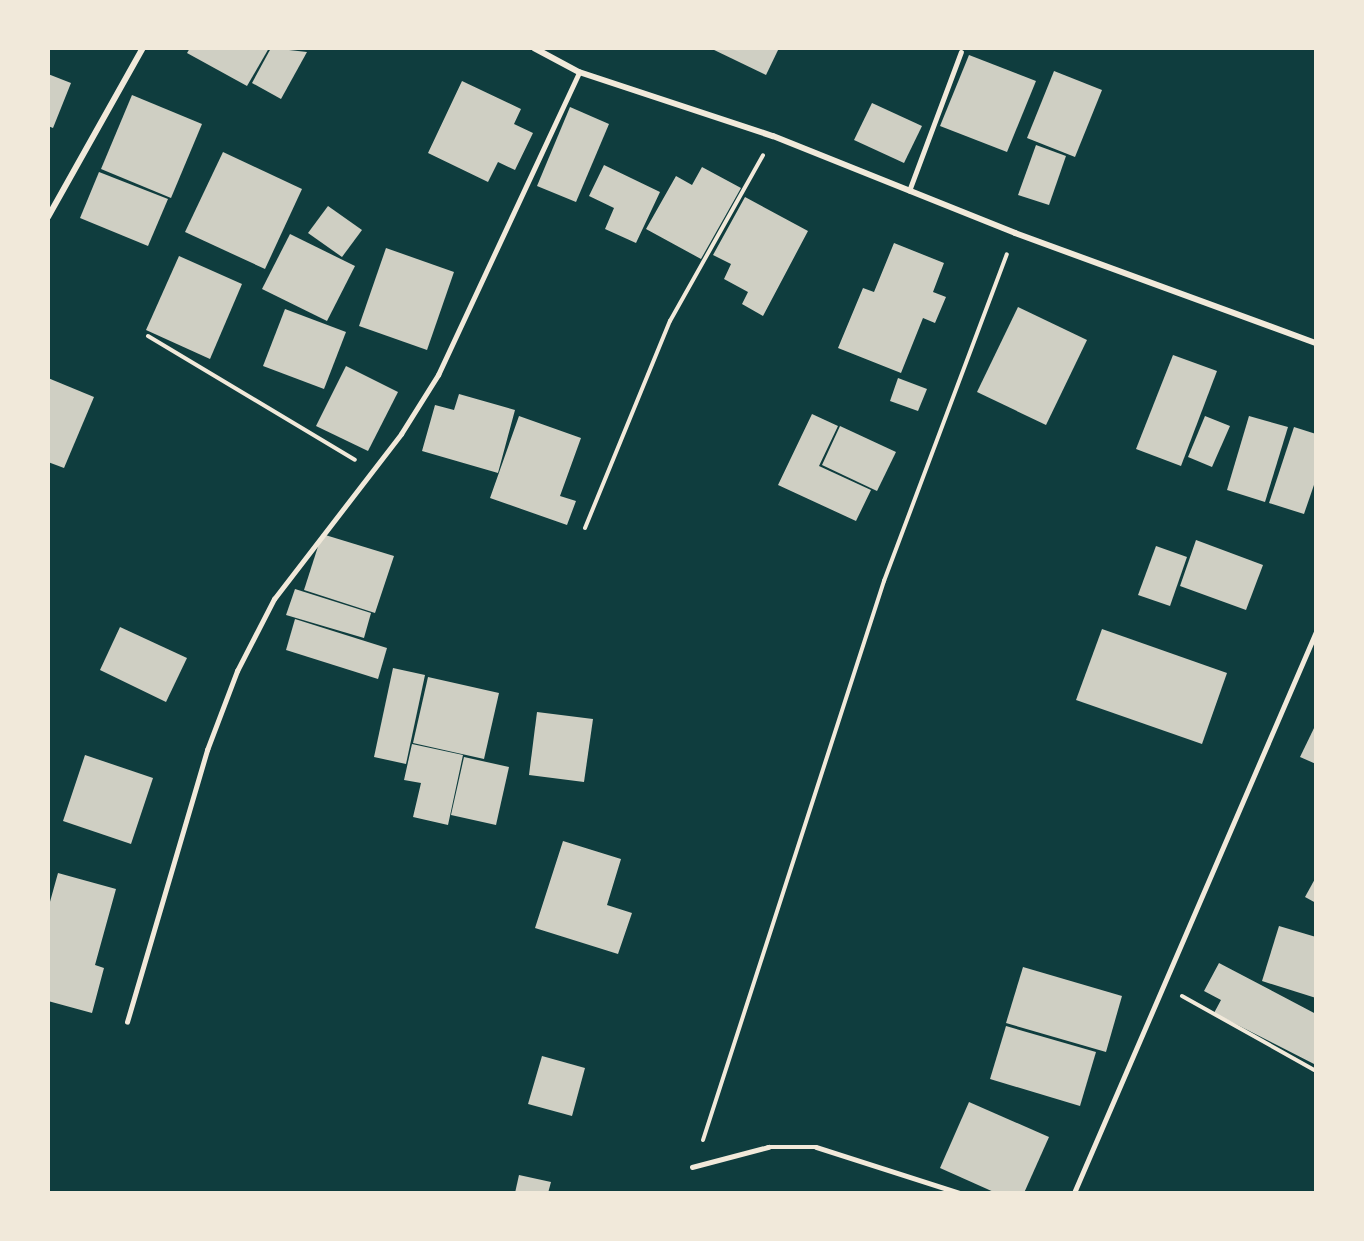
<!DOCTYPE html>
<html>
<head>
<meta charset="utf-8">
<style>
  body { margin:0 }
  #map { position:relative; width:1364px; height:1241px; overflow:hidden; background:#0f3d3e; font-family:"Archivo Narrow",sans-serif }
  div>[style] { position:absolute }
  .building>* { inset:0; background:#cfcfc3 }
  .path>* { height:4px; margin:-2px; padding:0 2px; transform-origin:2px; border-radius:2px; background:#f1e9da }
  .service>* { height:4.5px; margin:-2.25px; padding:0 2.25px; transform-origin:2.25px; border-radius:2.25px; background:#f1e9da }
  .minor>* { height:6px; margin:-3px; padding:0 3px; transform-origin:3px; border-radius:3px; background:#f1e9da }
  span { translate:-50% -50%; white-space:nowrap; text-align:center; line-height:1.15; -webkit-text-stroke:5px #f1e9da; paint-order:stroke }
  .frame { position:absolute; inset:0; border:50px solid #f1e9da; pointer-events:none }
</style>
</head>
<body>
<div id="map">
  <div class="building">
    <i style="clip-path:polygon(190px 48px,269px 48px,247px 86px,187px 53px)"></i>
    <i style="clip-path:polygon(271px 48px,307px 52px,281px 99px,252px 83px)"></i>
    <i style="clip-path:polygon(710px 48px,779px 48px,766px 75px)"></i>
    <i style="clip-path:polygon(969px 55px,1036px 81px,1007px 152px,940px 126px)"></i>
    <i style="clip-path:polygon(1054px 71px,1102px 90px,1075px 157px,1027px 138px)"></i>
    <i style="clip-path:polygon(48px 74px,71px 83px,53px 128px,48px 126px)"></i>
    <i style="clip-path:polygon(462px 81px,521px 109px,514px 124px,533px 133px,515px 170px,498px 162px,488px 182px,428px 153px)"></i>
    <i style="clip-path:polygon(132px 95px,202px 124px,171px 198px,101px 169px)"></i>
    <i style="clip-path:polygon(872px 103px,922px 126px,904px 163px,854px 140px)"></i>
    <i style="clip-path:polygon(570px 107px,609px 124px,576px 202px,537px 186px)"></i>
    <i style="clip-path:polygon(1036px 145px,1066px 156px,1049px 205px,1018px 195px)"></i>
    <i style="clip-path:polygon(223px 152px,302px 189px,265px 269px,185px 232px)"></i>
    <i style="clip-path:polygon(604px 165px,660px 192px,636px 243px,605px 229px,614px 208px,589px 196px)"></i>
    <i style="clip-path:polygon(702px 167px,741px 188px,701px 259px,646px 229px,676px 176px,692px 185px)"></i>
    <i style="clip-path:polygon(99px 172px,168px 199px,148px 246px,80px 218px)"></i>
    <i style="clip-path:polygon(745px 197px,808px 231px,763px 316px,742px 304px,748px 292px,724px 279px,731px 264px,713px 255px)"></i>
    <i style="clip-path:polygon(328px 206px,362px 230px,342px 257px,308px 233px)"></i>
    <i style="clip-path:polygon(290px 234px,355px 266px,327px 321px,262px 289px)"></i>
    <i style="clip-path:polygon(894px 243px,944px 263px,933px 292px,946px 297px,935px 323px,923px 318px,901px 373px,838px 348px,863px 288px,874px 292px)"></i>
    <i style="clip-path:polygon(386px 248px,454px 272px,427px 350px,359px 326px)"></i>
    <i style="clip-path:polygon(179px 256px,242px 284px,210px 359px,146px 330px)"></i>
    <i style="clip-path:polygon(1018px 307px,1087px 340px,1046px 425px,977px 392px)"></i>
    <i style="clip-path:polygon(285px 309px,346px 332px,324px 389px,263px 366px)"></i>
    <i style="clip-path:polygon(1173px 355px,1217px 371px,1181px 466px,1136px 449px)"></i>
    <i style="clip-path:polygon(346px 366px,398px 392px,368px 451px,316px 426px)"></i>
    <i style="clip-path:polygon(48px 378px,94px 397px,64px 468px,48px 462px)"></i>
    <i style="clip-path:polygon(898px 378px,927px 389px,918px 411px,890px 401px)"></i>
    <i style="clip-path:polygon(459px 394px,515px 410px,498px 473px,422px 451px,435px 405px,454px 410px)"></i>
    <i style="clip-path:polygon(812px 414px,838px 426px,819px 466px,871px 490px,856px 521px,778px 485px)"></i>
    <i style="clip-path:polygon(519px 416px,581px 438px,560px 496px,576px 501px,567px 525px,490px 498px)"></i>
    <i style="clip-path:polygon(1205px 416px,1230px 426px,1212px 467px,1188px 457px)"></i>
    <i style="clip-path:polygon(1249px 416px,1288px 427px,1265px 502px,1227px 490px)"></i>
    <i style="clip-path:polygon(840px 426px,896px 452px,877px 491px,822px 465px)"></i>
    <i style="clip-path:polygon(1294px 427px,1316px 434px,1316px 479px,1304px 514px,1269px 503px)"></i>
    <i style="clip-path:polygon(322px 534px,394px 556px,375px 613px,304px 590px)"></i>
    <i style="clip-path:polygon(1196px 540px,1263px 565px,1246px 610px,1180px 586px)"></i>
    <i style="clip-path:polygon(1156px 546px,1187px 557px,1170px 606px,1138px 595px)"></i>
    <i style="clip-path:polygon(295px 589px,371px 613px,364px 638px,286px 615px)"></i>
    <i style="clip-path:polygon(295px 619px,387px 648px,378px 679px,286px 650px)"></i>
    <i style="clip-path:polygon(120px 627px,187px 658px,166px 702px,100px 670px)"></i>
    <i style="clip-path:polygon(1102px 629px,1227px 673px,1202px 744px,1076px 700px)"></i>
    <i style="clip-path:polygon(393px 668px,425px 675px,406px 764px,374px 757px)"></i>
    <i style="clip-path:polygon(428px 677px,499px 693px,484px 759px,413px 743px)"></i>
    <i style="clip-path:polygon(537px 712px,593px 719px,584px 782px,529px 775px)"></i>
    <i style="clip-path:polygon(1316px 724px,1316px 764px,1300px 757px)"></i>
    <i style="clip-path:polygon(412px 744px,463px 755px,448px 825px,413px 817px,421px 783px,404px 780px)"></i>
    <i style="clip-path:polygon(85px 755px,153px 778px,131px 844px,63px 821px)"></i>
    <i style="clip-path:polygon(464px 757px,509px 767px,496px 825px,451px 815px)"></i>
    <i style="clip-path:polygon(563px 841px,621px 859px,607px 905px,632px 913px,618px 954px,535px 928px)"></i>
    <i style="clip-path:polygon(58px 873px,116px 889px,95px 965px,104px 968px,92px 1013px,48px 1001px,48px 909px)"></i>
    <i style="clip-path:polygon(1316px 877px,1316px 903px,1305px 897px)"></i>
    <i style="clip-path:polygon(1279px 926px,1316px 937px,1316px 998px,1262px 981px)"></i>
    <i style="clip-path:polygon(1219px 963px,1316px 1014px,1316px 1065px,1214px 1013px,1221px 1000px,1204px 991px)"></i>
    <i style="clip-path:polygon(1023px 967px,1122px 996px,1106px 1052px,1006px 1023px)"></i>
    <i style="clip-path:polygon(1006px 1026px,1096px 1052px,1080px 1106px,990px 1079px)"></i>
    <i style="clip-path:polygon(542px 1056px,585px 1068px,572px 1116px,528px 1104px)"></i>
    <i style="clip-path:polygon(969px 1102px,1049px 1137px,1024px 1193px,996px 1193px,940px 1168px)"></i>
    <i style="clip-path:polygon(519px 1175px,551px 1182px,548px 1193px,515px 1193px)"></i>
  </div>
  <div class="path">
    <i style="left:148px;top:336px;width:241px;rotate:30.9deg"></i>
    <i style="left:585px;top:528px;width:224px;rotate:-67.7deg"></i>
    <i style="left:670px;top:321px;width:190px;rotate:-60.7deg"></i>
    <i style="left:1182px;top:996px;width:154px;rotate:29.2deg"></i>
    <i style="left:703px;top:1140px;width:588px;rotate:-72.06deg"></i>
    <i style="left:884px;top:581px;width:349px;rotate:-69.4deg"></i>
  </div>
  <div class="service">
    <i style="left:909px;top:191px;width:148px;rotate:-69.5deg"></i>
    <i style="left:127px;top:1022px;width:284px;rotate:-73.6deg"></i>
    <i style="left:207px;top:750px;width:85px;rotate:-69.2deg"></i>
    <i style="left:237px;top:671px;width:81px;rotate:-62.8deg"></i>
    <i style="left:274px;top:599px;width:208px;rotate:-52.4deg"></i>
    <i style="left:401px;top:434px;width:70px;rotate:-57.9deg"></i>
    <i style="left:438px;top:375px;width:334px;rotate:-65deg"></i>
    <i style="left:692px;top:1167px;width:79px;rotate:-14.7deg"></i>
    <i style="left:768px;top:1147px;width:48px"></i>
    <i style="left:816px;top:1147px;width:151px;rotate:17.7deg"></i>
    <i style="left:1074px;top:1193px;width:611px;rotate:-66.67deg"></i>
  </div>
  <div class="minor">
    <i style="left:534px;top:48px;width:51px;rotate:28.1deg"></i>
    <i style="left:579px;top:72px;width:204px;rotate:18.3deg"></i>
    <i style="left:773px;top:136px;width:261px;rotate:21.8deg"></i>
    <i style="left:1015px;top:233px;width:320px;rotate:20.1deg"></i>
    <i style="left:48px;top:217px;width:194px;rotate:-60.7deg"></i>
  </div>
  <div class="frame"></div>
</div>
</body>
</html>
